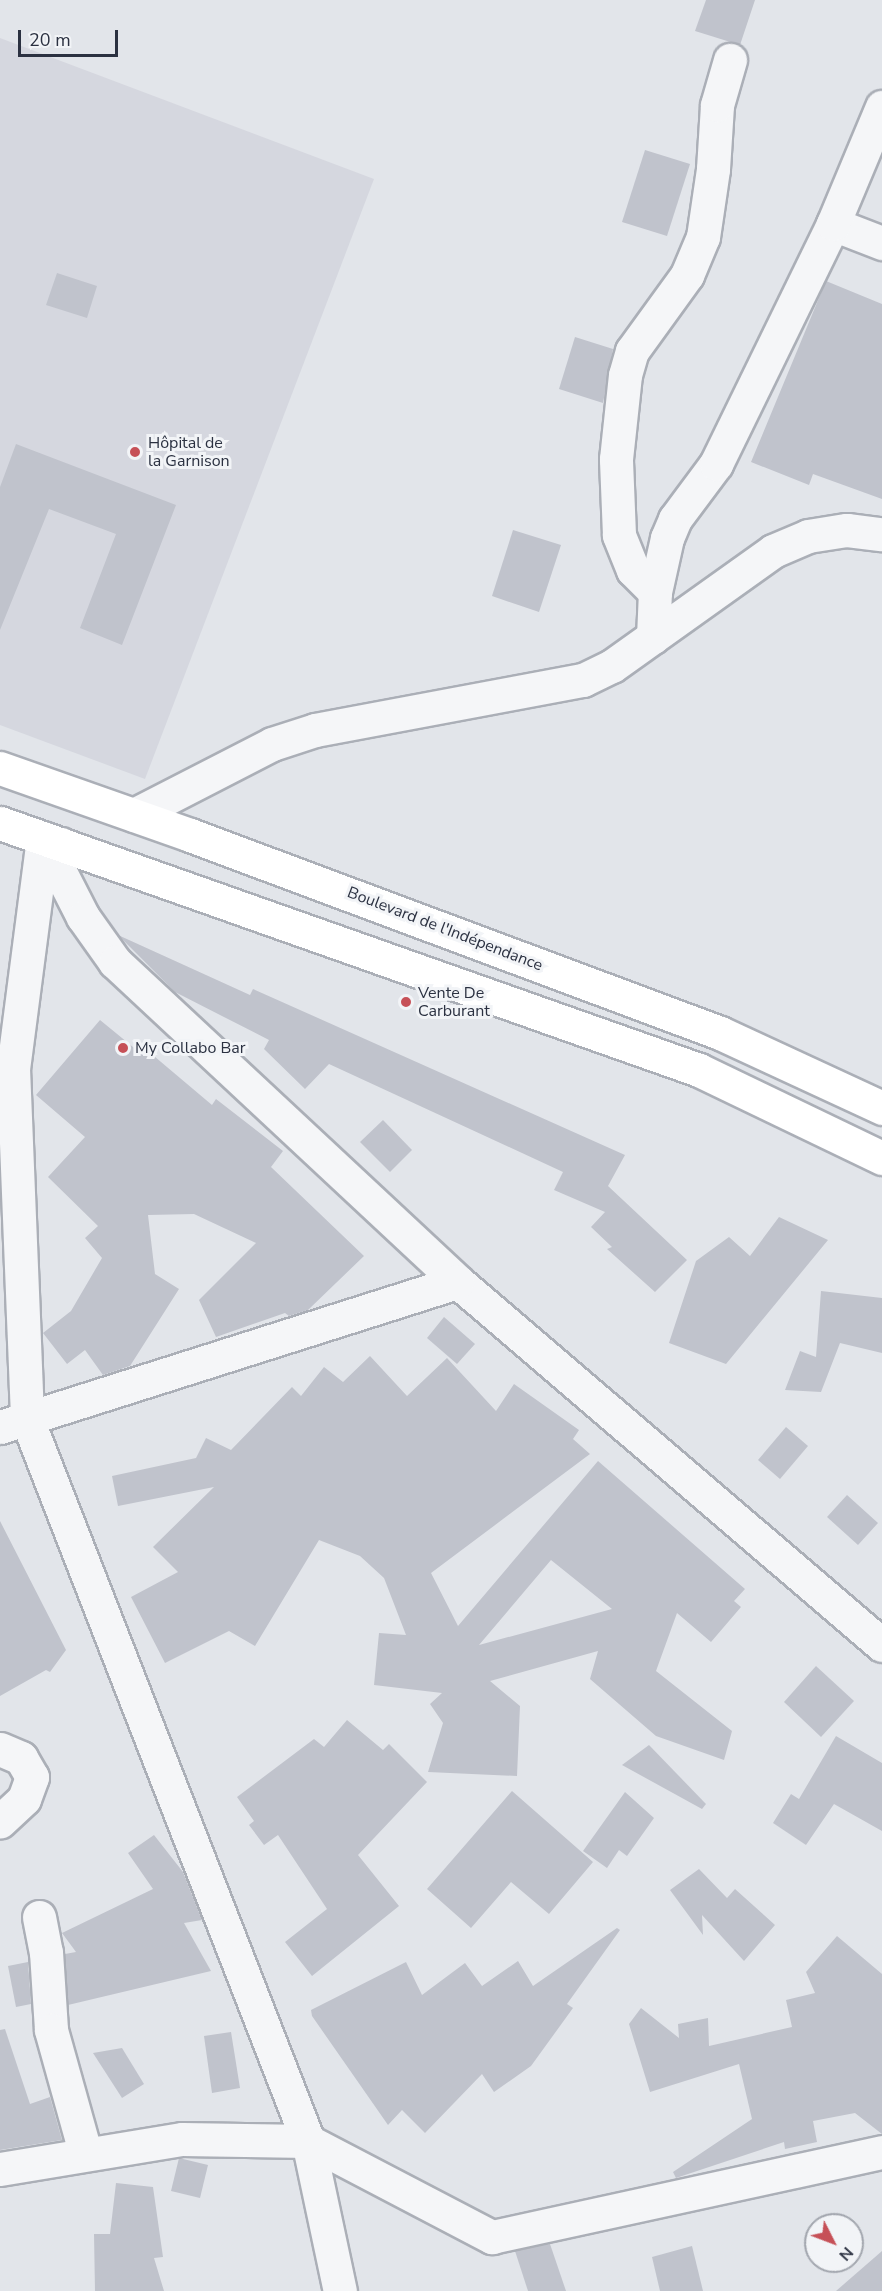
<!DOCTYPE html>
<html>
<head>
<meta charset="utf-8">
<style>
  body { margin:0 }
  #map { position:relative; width:882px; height:2291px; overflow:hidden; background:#e2e5ea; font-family:"Nunito Sans",sans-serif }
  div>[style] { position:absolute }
  .built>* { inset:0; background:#d5d7df }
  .building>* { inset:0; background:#c0c3cc }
  .roads { filter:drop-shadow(2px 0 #abafb7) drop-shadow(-2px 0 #abafb7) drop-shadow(0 2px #abafb7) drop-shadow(0 -2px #abafb7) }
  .street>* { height:33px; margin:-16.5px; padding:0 16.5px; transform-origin:16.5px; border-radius:16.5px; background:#f5f6f8 }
  .secondary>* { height:33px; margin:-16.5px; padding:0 16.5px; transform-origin:16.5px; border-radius:16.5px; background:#fff }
  .dots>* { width:16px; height:16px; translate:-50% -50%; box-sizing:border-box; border:3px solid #f2f4f7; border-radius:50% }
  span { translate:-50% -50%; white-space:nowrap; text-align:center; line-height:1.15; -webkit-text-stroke:6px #f2f4f7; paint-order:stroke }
  .poi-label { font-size:16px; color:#2b3141 }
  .left { translate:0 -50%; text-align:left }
  .street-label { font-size:16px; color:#2b3141 }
  .north { position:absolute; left:804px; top:2213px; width:60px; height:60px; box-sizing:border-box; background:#f2f4f7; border:2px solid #a2a6ae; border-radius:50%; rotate:132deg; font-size:16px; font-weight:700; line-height:24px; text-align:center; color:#2b3141 }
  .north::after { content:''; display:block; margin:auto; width:21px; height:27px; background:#c65057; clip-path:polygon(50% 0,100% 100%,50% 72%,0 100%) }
  .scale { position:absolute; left:18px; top:30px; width:100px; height:27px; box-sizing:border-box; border:3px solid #2b3141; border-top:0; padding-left:8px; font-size:18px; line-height:21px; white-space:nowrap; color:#2b3141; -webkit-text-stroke:4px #f2f4f7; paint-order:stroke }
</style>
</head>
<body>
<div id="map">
  <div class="built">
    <i style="clip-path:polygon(0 38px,374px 179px,145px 779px,0 725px)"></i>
  </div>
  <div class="building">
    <i style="clip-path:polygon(706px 0,755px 0,740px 45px,695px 31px)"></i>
    <i style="clip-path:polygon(645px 150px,690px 164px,667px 236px,622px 222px)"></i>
    <i style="clip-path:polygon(57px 273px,97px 286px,87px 318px,46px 305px)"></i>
    <i style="clip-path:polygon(826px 281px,882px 304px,882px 499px,813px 474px,809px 485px,751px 462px)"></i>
    <i style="clip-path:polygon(575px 337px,613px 349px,603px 403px,559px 389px)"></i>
    <i style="clip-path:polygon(16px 444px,176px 505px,122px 645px,80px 628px,116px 534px,49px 509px,0 630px,0 487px)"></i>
    <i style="clip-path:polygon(513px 530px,561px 545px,539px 612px,492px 596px)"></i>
    <i style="clip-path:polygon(118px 935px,250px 995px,253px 989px,625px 1155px,608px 1186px,687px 1260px,655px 1292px,607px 1249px,612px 1247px,591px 1227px,605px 1212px,554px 1190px,563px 1172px,329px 1064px,305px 1089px,264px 1049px,269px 1040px,175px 992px)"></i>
    <i style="clip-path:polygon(100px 1020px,144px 1056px,148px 1051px,212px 1105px,216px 1099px,283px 1151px,271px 1167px,364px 1256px,308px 1310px,289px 1316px,285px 1313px,216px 1337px,199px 1300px,256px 1243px,194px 1214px,148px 1215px,155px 1274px,179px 1289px,130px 1366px,103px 1375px,85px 1350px,67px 1364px,43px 1333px,71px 1311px,102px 1258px,85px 1238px,98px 1226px,48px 1177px,85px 1137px,36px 1095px)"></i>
    <i style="clip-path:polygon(383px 1120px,412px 1150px,390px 1172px,360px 1142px)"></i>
    <i style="clip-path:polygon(779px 1217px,828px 1240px,726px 1364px,669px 1343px,696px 1261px,729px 1237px,750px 1256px)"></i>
    <i style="clip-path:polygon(821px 1291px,882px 1298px,882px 1353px,840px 1343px,821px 1392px,785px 1390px,800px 1351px,816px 1357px)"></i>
    <i style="clip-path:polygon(444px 1317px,475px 1344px,457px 1364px,427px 1338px)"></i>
    <i style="clip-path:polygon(evenodd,370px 1356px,407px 1396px,447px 1358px,496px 1411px,514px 1384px,579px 1430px,573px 1439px,590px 1454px,431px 1573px,458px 1626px,598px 1461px,745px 1589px,734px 1601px,741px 1607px,711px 1642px,677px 1613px,656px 1671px,732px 1731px,724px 1760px,656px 1736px,590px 1679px,598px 1651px,490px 1681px,520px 1706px,517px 1776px,428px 1772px,443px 1723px,430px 1704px,442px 1693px,374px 1685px,379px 1633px,406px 1635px,384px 1578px,360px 1556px,319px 1540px,255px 1646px,229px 1631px,165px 1663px,131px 1597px,178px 1572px,153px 1547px,214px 1487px,118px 1506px,112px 1476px,196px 1458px,206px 1438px,231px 1450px,292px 1387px,301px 1396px,324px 1367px,343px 1382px,370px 1356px,551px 1560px,612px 1609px,479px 1645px,551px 1560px)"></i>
    <i style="clip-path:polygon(786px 1427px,808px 1446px,780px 1479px,758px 1460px)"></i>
    <i style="clip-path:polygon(847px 1495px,878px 1523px,858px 1545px,827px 1517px)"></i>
    <i style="clip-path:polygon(0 1521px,66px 1650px,50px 1672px,46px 1670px,0 1696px)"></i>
    <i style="clip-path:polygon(816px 1666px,854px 1701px,821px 1737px,784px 1702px)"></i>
    <i style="clip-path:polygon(347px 1720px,383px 1750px,389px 1744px,427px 1782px,358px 1855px,399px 1906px,312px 1976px,285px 1942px,327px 1909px,278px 1835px,264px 1845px,249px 1825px,254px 1821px,237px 1797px,314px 1739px,324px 1747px)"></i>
    <i style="clip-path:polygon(836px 1736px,882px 1763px,882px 1831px,834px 1804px,806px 1845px,773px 1823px,791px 1794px,799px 1799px)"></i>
    <i style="clip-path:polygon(649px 1745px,706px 1804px,702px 1809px,622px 1765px)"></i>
    <i style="clip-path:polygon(512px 1791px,593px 1862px,549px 1914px,511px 1882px,471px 1928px,427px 1889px)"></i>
    <i style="clip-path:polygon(625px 1792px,654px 1818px,627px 1856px,619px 1850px,607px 1868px,583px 1851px)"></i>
    <i style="clip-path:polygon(154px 1835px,183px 1872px,202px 1920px,184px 1923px,211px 1971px,68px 2005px,65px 1954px,76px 1952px,62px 1933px,153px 1889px,128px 1853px)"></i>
    <i style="clip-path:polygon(699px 1869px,727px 1898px,735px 1889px,775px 1925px,744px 1961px,702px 1915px,703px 1935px,670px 1890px)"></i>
    <i style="clip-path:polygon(617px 1928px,620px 1930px,567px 2004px,573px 2008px,531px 2066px,494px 2092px,482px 2074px,425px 2133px,402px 2110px,388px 2125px,312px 2016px,311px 2010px,406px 1962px,422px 1995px,465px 1963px,482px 1986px,518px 1961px,533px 1986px)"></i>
    <i style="clip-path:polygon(837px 1936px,882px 1974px,882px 2134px,855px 2113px,813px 2121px,817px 2142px,785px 2149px,784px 2142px,676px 2178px,673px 2172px,752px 2119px,739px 2064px,650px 2092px,629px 2024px,641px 2008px,679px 2038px,678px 2024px,708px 2018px,709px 2046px,792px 2027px,786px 2000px,815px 1993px,806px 1972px)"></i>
    <i style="clip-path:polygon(28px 1962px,31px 2004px,16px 2007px,8px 1966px)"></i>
    <i style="clip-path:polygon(5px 2029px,30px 2104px,50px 2097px,62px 2140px,0 2150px,0 2030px)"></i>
    <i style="clip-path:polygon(231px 2032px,240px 2088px,212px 2093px,204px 2036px)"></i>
    <i style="clip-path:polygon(122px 2048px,144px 2084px,122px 2098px,93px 2053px)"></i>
    <i style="clip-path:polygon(179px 2158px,208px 2165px,200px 2198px,171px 2191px)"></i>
    <i style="clip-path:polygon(116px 2183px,153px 2187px,163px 2257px,154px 2258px,164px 2291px,95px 2291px,94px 2234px,110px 2234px)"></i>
    <i style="clip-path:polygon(550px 2244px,566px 2291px,528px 2291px,515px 2251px)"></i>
    <i style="clip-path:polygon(692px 2246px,703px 2291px,660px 2291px,652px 2257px)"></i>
    <i style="clip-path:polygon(882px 2251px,882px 2291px,836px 2291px)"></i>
  </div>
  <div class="roads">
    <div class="street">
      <i style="left:833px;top:224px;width:53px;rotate:21.2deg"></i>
      <i style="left:655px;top:592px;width:31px;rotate:-135deg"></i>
      <i style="left:633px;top:570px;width:38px;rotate:-112deg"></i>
      <i style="left:619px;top:535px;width:76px;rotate:-92.3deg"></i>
      <i style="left:616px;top:459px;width:84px;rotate:-83.9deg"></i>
      <i style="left:625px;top:375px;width:25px;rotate:-74deg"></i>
      <i style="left:632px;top:351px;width:94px;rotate:-54.1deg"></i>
      <i style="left:687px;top:275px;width:41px;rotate:-67.2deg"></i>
      <i style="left:703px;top:237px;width:69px;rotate:-81.6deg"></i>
      <i style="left:713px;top:169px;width:64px;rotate:-86.4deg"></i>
      <i style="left:717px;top:105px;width:47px;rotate:-73.9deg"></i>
      <i style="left:653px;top:637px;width:45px;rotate:-87.5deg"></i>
      <i style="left:655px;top:592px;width:55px;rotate:-77.5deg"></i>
      <i style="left:667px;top:538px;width:21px;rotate:-67deg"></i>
      <i style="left:675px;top:519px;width:69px;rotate:-53.3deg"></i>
      <i style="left:716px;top:464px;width:267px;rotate:-64deg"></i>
      <i style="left:833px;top:224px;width:127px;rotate:-67.3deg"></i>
      <i style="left:134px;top:815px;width:155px;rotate:-27.2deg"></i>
      <i style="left:272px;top:744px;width:45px;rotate:-18deg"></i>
      <i style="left:315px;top:730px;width:273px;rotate:-10.6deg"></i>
      <i style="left:583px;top:680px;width:32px;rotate:-26deg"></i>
      <i style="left:612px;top:666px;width:198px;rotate:-35.5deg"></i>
      <i style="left:773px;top:551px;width:38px;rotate:-23deg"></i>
      <i style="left:808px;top:536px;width:39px;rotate:-9deg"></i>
      <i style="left:847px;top:530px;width:35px;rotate:7deg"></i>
      <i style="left:43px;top:838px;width:232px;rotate:97.4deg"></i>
      <i style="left:13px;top:1068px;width:351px;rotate:87.7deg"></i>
      <i style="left:27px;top:1419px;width:775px;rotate:68.73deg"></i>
      <i style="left:308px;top:2141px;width:153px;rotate:78deg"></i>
      <i style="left:61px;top:844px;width:24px;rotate:97deg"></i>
      <i style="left:58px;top:868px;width:55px;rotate:63deg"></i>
      <i style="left:83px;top:917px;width:55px;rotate:54.6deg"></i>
      <i style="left:115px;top:962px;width:469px;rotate:43deg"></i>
      <i style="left:458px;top:1282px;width:558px;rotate:40.57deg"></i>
      <i style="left:0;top:1427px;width:480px;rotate:-17.6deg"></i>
      <i style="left:0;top:1749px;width:23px;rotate:23deg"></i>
      <i style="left:21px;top:1758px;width:22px;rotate:60deg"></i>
      <i style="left:32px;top:1777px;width:23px;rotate:110deg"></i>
      <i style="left:24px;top:1799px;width:33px;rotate:137deg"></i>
      <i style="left:39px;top:1917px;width:36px;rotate:79deg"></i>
      <i style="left:46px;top:1952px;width:78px;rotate:86.3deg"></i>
      <i style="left:51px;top:2030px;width:127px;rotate:74.4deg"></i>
      <i style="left:0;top:2169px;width:184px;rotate:-9.4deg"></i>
      <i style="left:182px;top:2139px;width:126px;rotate:0.9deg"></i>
      <i style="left:308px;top:2141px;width:208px;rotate:27.6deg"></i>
      <i style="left:492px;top:2237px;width:399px;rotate:-12.3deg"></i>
    </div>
    <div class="secondary">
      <i style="left:0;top:768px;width:201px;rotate:19.4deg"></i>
      <i style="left:190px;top:835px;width:566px;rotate:20.48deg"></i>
      <i style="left:720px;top:1033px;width:179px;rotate:24.8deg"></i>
      <i style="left:0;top:823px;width:741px;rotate:19.46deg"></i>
      <i style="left:699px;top:1070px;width:203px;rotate:25.7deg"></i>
    </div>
  </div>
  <div class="dots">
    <i style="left:135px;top:452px;background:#c65057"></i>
    <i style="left:406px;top:1002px;background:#c65057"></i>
    <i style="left:123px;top:1048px;background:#c65057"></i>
  </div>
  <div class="poi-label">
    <span class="left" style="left:148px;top:452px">Hôpital de<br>la Garnison</span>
    <span class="left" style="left:418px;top:1002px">Vente De<br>Carburant</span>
    <span class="left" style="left:135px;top:1048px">My Collabo Bar</span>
  </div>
  <div class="street-label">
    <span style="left:445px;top:929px;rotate:21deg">Boulevard de l'Indépendance</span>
  </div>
  <div class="north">N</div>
  <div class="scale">20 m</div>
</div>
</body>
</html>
